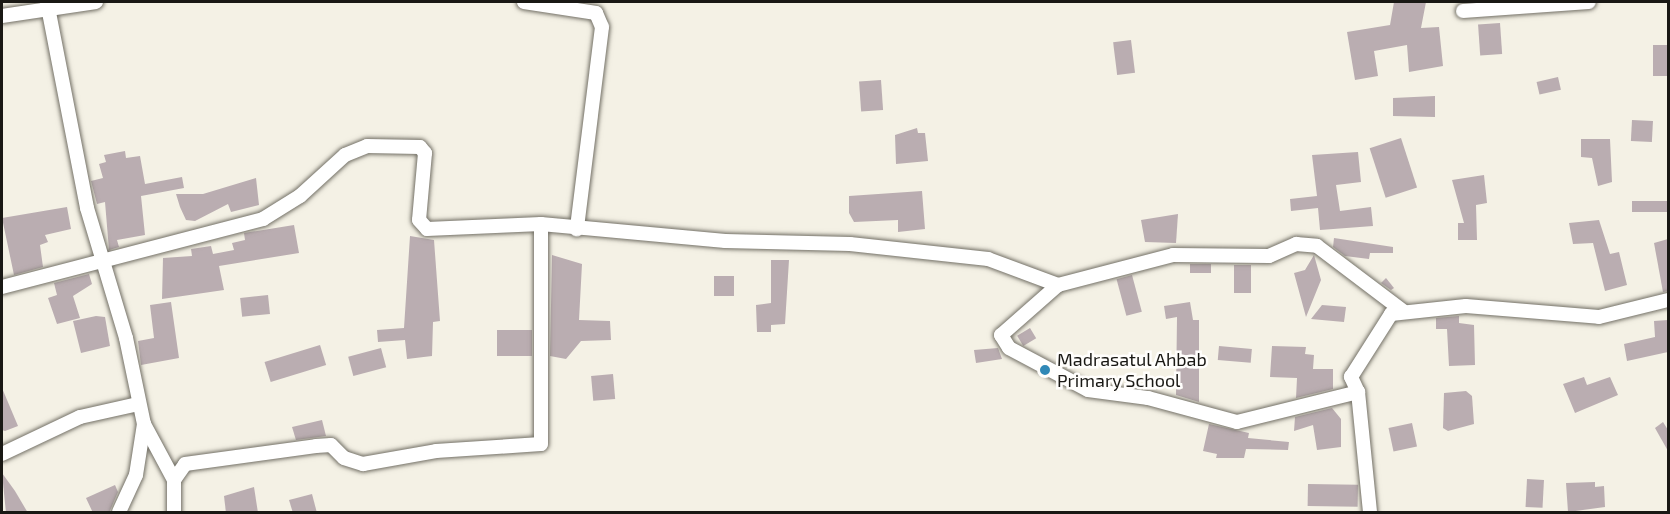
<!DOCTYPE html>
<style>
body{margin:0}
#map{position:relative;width:1670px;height:514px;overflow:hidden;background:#f4f1e5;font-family:"Exo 2",sans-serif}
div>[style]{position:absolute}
.building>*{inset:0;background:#baadb1;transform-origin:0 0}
.roads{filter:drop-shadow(0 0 2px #737066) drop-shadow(0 0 2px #737066)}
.street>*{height:14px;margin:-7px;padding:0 7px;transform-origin:7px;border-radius:7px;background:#fff}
.dots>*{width:16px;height:16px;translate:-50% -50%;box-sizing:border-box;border:3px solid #fffefc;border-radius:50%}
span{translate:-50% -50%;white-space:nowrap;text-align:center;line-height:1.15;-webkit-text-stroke:5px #fffefc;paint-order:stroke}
.poi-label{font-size:18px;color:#191814}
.left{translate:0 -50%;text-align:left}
.frame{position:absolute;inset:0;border:3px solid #191814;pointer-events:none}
</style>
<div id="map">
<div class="building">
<div style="clip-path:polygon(1394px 2px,1426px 2px,1421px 28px,1439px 27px,1443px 66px,1409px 72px,1407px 45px,1374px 51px,1378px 76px,1355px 80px,1347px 32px,1390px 25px)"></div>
<div style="left:1500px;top:23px;width:31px;height:22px;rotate:86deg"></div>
<div style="left:1131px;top:40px;width:33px;height:18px;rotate:83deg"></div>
<div style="left:1653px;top:45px;width:15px;height:31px"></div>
<div style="left:1558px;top:77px;width:13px;height:22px;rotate:77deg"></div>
<div style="left:881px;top:80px;width:30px;height:22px;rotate:86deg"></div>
<div style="clip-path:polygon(1435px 96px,1435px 117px,1393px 116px,1393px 98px)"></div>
<div style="left:1632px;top:120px;width:21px;height:21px;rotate:3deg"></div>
<div style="clip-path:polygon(917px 128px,918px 133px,925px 133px,928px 161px,896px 164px,895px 135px)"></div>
<div style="left:1401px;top:138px;width:52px;height:33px;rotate:72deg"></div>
<div style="clip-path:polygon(1581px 139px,1610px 139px,1612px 182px,1598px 186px,1592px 158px,1581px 157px)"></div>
<div style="clip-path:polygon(125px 151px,126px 158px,140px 156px,145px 184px,182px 177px,184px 188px,141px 196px,145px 235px,117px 240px,119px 247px,109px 250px,105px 202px,97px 204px,91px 181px,103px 178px,99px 164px,106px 162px,104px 155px)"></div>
<div style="clip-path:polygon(1358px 152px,1361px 182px,1336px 185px,1340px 211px,1371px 207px,1373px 226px,1320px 230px,1318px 208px,1291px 211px,1290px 199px,1317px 196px,1312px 155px)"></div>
<div style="clip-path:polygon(1484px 175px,1487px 203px,1476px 205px,1477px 240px,1458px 240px,1458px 223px,1464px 223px,1452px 180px)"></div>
<div style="clip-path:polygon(256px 178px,259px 205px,231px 212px,228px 204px,195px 221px,186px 220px,180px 207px,176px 194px,203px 194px)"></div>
<div style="clip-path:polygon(922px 191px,925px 229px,898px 232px,898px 220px,854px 222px,849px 213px,849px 196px)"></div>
<div style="left:1668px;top:201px;width:11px;height:36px;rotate:90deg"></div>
<div style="clip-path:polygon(67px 207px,71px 229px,45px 235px,48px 242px,40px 245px,43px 267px,14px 275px,2px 218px)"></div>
<div style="clip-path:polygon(1178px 214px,1176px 243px,1145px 242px,1141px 220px)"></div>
<div style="clip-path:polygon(1599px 220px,1610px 254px,1619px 252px,1627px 285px,1605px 291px,1593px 243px,1573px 244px,1569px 223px)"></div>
<div style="clip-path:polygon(294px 225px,299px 253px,219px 266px,224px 290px,162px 299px,163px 258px,192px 256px,191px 249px,211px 246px,213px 254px,234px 250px,232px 243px,245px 240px,244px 233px)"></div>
<div style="clip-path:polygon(410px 236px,434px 240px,440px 321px,433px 322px,432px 356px,407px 359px,405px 340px,378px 342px,377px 330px,404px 328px)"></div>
<div style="clip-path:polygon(1334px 238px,1393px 247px,1393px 253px,1370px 253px,1369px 259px,1345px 256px,1333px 247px)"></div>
<div style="clip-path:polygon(1668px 239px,1668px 291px,1663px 292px,1654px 243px)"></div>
<div style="clip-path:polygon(552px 255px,582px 264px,579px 320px,610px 321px,611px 340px,581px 341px,566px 359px,550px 356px)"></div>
<div style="clip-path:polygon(1314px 255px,1321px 280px,1306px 317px,1294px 273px,1305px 270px)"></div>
<div style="clip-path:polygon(771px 260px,789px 260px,785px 324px,771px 325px,771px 332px,757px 332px,756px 305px,771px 303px)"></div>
<div style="left:1190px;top:264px;width:21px;height:9px"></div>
<div style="left:1234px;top:265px;width:17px;height:28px"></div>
<div style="clip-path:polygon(89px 274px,92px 284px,73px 296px,80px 318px,57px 324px,48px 298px,57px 295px,54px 283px)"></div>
<div style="left:1132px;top:275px;width:38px;height:16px;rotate:75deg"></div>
<div style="left:714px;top:276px;width:20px;height:20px"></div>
<div style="clip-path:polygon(1386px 278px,1394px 288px,1391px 290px,1381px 283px)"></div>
<div style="left:268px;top:295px;width:19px;height:28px;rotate:84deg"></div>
<div style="clip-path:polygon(171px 302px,179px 358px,141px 365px,138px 341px,154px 338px,150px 305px)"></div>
<div style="clip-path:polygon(1190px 302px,1193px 320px,1199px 320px,1199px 402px,1176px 395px,1177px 317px,1166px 319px,1164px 306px)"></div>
<div style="clip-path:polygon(1322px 305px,1346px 307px,1344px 322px,1311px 319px)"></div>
<div style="clip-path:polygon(96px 316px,105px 317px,110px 346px,81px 353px,73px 321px)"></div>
<div style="clip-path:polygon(1459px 316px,1459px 323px,1474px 325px,1475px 365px,1449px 366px,1447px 329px,1436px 329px,1436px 318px)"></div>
<div style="clip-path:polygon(1668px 320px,1668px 352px,1627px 361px,1624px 344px,1655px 337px,1654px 321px)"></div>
<div style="left:1030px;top:328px;width:12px;height:15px;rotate:59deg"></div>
<div style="left:532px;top:330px;width:26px;height:35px;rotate:90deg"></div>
<div style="left:320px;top:345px;width:21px;height:58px;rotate:73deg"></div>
<div style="left:1219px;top:346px;width:33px;height:14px;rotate:5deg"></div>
<div style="clip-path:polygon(1272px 346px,1306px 347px,1305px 354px,1314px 355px,1313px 369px,1333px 369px,1333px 389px,1296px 398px,1297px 378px,1270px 377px)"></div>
<div style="left:381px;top:348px;width:20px;height:34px;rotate:75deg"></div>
<div style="clip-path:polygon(998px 348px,1002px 359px,976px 363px,974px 350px)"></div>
<div style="left:613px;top:374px;width:25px;height:22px;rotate:85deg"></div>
<div style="clip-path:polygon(1584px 377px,1587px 385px,1610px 377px,1618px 395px,1575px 413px,1563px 384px)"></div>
<div style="clip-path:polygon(2px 388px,18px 426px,5px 431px,2px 430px)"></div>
<div style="clip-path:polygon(1466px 391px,1472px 396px,1474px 424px,1448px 431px,1443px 428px,1444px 393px)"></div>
<div style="clip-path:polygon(1332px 408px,1341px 419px,1341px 447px,1317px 450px,1313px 425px,1294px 431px,1295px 417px)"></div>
<div style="clip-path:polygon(322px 420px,326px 436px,296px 440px,292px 427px)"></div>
<div style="clip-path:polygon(1663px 422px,1668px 430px,1668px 451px,1655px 428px)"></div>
<div style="left:1412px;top:423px;width:24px;height:24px;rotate:78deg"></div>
<div style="clip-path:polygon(1209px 424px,1249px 433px,1248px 438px,1289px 442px,1288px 450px,1246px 449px,1244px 458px,1216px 458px,1217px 454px,1203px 451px)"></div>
<div style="clip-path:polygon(2px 473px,15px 491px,28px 513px,6px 513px)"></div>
<div style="left:1527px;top:479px;width:17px;height:28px;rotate:3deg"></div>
<div style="clip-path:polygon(1595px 482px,1595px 487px,1604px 486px,1605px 507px,1568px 512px,1566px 483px)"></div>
<div style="left:1308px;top:484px;width:50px;height:22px;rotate:1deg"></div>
<div style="clip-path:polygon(115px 485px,118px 492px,109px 513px,93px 513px,86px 498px)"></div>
<div style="clip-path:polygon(254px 487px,258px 513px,226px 513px,224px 496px)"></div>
<div style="clip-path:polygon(312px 494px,317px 513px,293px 513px,289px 500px)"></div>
</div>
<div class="roads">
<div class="street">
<div style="left:47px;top:2px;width:210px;rotate:79deg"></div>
<div style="left:87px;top:208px;width:136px;rotate:73.3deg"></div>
<div style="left:126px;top:338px;width:88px;rotate:78.2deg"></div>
<div style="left:144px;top:424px;width:64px;rotate:61.8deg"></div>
<div style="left:174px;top:480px;width:32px;rotate:90deg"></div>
<div style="left:524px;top:2px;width:73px;rotate:8.7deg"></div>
<div style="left:596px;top:13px;width:15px;rotate:67deg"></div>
<div style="left:602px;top:27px;width:204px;rotate:97.1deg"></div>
<div style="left:1463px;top:11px;width:126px;rotate:-4.1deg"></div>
<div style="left:2px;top:16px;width:95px;rotate:-8.5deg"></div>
<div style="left:1058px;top:285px;width:76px;rotate:138.7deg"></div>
<div style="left:1001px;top:335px;width:15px;rotate:58deg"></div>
<div style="left:1009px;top:348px;width:89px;rotate:28deg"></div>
<div style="left:1088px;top:390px;width:61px;rotate:7.6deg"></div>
<div style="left:1148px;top:398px;width:92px;rotate:15.1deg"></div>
<div style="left:1237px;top:422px;width:125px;rotate:-13.9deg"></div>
<div style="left:2px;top:287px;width:270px;rotate:-14.6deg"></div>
<div style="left:263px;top:219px;width:44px;rotate:-31.9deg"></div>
<div style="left:300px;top:196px;width:61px;rotate:-42.3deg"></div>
<div style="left:345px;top:155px;width:24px;rotate:-22deg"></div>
<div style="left:367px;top:146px;width:53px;rotate:1.1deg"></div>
<div style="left:420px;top:147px;width:8px;rotate:50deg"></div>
<div style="left:425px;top:153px;width:67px;rotate:95.1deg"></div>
<div style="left:419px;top:220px;width:12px;rotate:48deg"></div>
<div style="left:427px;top:229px;width:114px;rotate:-2.5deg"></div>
<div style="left:541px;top:224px;width:185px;rotate:5.3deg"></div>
<div style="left:725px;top:241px;width:125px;rotate:1.4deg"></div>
<div style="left:850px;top:244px;width:139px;rotate:6.2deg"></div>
<div style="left:988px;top:259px;width:75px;rotate:20.4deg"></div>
<div style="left:1058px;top:285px;width:119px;rotate:-14.6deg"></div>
<div style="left:1173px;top:255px;width:96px;rotate:0.6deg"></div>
<div style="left:1269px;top:256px;width:30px;rotate:-24deg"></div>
<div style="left:1296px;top:244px;width:21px;rotate:5deg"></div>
<div style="left:1317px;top:246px;width:108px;rotate:37.1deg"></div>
<div style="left:2px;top:454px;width:86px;rotate:-25.4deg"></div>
<div style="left:80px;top:417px;width:59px;rotate:-12.6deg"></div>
<div style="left:174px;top:480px;width:19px;rotate:-55deg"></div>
<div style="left:185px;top:464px;width:132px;rotate:-7.8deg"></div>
<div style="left:316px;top:446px;width:15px;rotate:-4deg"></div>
<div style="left:331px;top:445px;width:18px;rotate:45deg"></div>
<div style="left:344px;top:458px;width:20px;rotate:18deg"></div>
<div style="left:363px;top:464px;width:74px;rotate:-10.1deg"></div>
<div style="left:436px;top:451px;width:105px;rotate:-3.8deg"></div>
<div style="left:541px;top:444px;width:220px;rotate:-90deg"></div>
<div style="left:119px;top:512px;width:41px;rotate:-65.3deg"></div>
<div style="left:136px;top:475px;width:52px;rotate:-81.1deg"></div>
<div style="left:1370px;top:512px;width:121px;rotate:-95.7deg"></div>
<div style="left:1358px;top:392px;width:17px;rotate:-115deg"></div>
<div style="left:1351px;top:377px;width:75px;rotate:-57.6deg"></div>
<div style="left:1391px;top:314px;width:75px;rotate:-6.1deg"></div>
<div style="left:1466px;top:306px;width:133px;rotate:4.7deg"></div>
<div style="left:1599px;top:317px;width:71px;rotate:-13.8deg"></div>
</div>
</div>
<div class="dots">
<div style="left:1045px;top:370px;background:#3088b6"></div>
</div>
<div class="poi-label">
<span class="left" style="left:1057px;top:370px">Madrasatul Ahbab<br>Primary School</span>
</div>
<div class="frame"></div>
</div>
